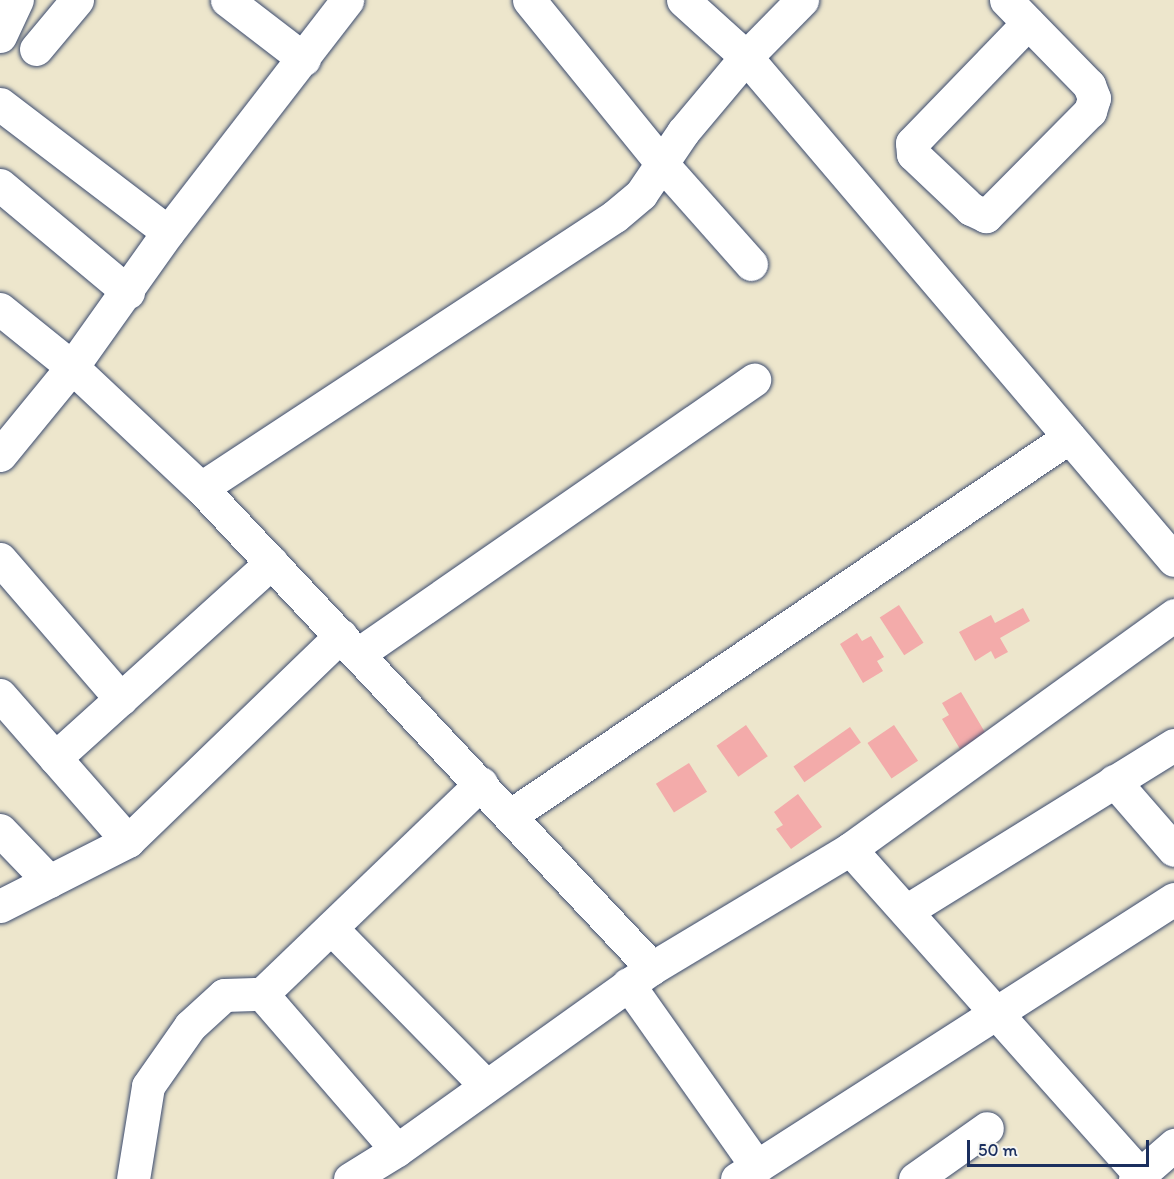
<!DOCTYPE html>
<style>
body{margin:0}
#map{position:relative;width:1174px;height:1179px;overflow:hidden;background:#ede6cc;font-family:Itim,sans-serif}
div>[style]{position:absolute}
.building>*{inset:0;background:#f3abaa;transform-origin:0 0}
.roads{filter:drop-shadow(0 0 2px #3a4a6e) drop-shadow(0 0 2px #3a4a6e)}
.minor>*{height:33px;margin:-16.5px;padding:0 16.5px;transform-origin:16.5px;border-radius:16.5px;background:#fff}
span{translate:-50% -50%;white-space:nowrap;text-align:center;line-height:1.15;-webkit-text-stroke:4.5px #f6f6f2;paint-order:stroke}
.scale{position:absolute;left:967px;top:1140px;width:182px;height:27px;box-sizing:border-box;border:3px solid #1b2f5e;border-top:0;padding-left:8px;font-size:18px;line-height:21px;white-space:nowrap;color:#1b2f5e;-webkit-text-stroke:4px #f6f6f2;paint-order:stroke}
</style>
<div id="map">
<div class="building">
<div style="left:899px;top:605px;width:45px;height:23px;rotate:57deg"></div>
<div style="clip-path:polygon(1023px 608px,1030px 621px,1000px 638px,1008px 652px,995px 659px,991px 651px,975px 661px,959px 632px,991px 615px,995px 623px)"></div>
<div style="clip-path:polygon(857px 633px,862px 641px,871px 636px,884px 657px,877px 661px,883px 671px,863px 683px,840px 644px)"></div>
<div style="clip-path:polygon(961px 692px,986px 734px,960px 749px,942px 719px,949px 715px,942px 703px)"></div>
<div style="left:746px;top:725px;width:38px;height:36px;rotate:55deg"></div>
<div style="left:894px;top:725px;width:43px;height:32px;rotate:56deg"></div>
<div style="left:850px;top:727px;width:19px;height:69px;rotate:55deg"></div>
<div style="left:689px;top:763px;width:34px;height:39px;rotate:58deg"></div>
<div style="clip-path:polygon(798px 794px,822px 827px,791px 849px,776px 829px,783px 825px,774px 812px)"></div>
</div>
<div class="roads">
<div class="minor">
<div style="left:227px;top:0;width:97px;rotate:37.5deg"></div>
<div style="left:529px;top:0;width:214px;rotate:50.9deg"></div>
<div style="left:664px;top:166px;width:131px;rotate:48.4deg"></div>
<div style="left:683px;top:0;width:85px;rotate:42.1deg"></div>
<div style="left:746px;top:57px;width:660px;rotate:49.61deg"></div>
<div style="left:1006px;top:0;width:119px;rotate:45.7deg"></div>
<div style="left:1089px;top:85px;width:14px;rotate:69deg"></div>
<div style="left:1094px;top:98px;width:14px;rotate:107deg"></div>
<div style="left:1090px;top:111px;width:148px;rotate:134.7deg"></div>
<div style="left:986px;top:216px;width:17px;rotate:-155deg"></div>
<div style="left:971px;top:209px;width:80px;rotate:-136.5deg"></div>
<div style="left:913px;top:154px;width:11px;rotate:-95deg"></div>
<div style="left:912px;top:143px;width:167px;rotate:-46deg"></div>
<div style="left:0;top:36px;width:40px;rotate:-65deg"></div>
<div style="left:36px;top:49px;width:64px;rotate:-50.1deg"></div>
<div style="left:0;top:104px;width:211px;rotate:37.3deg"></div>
<div style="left:0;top:185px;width:167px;rotate:39.9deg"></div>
<div style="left:0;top:309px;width:92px;rotate:38.9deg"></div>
<div style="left:72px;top:367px;width:177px;rotate:43.2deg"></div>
<div style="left:201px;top:488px;width:659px;rotate:46.78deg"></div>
<div style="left:0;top:455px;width:114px;rotate:-50.7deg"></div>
<div style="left:72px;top:367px;width:166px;rotate:-54.6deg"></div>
<div style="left:168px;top:232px;width:293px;rotate:-52.3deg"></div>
<div style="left:201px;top:488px;width:495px;rotate:-33.3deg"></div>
<div style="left:615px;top:216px;width:34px;rotate:-40deg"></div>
<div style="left:641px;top:194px;width:75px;rotate:-55.9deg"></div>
<div style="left:683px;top:132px;width:98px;rotate:-50deg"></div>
<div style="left:746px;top:57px;width:80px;rotate:-45.5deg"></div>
<div style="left:0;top:559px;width:185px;rotate:49.2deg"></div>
<div style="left:358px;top:654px;width:482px;rotate:-34.7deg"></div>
<div style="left:0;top:695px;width:194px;rotate:48.8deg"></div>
<div style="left:55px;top:758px;width:292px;rotate:-42.1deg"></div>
<div style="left:1114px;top:781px;width:91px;rotate:49deg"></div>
<div style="left:511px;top:815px;width:674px;rotate:-34.11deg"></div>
<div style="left:0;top:830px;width:71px;rotate:46.1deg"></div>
<div style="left:850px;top:849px;width:442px;rotate:48.3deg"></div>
<div style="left:0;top:906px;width:144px;rotate:-26.9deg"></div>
<div style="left:128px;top:841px;width:296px;rotate:-44deg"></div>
<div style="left:906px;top:911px;width:315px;rotate:-31.8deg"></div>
<div style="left:331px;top:928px;width:221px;rotate:45.5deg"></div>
<div style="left:628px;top:984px;width:224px;rotate:54.8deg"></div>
<div style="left:262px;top:994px;width:206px;rotate:49.1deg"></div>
<div style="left:133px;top:1179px;width:94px;rotate:-80.8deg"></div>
<div style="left:148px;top:1086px;width:73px;rotate:-55deg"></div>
<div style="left:190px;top:1026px;width:46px;rotate:-42.4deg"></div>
<div style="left:224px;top:995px;width:38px;rotate:-2deg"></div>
<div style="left:262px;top:994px;width:304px;rotate:-43.9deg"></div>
<div style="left:350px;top:1179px;width:55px;rotate:-31.7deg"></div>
<div style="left:397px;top:1150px;width:313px;rotate:-35.5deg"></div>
<div style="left:652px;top:968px;width:231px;rotate:-31deg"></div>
<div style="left:850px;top:849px;width:400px;rotate:-35.8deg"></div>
<div style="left:737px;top:1179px;width:519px;rotate:-32.65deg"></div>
<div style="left:915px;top:1179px;width:88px;rotate:-35.3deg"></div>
<div style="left:1135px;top:1179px;width:52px;rotate:-41.1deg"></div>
</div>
</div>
<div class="scale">50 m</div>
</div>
